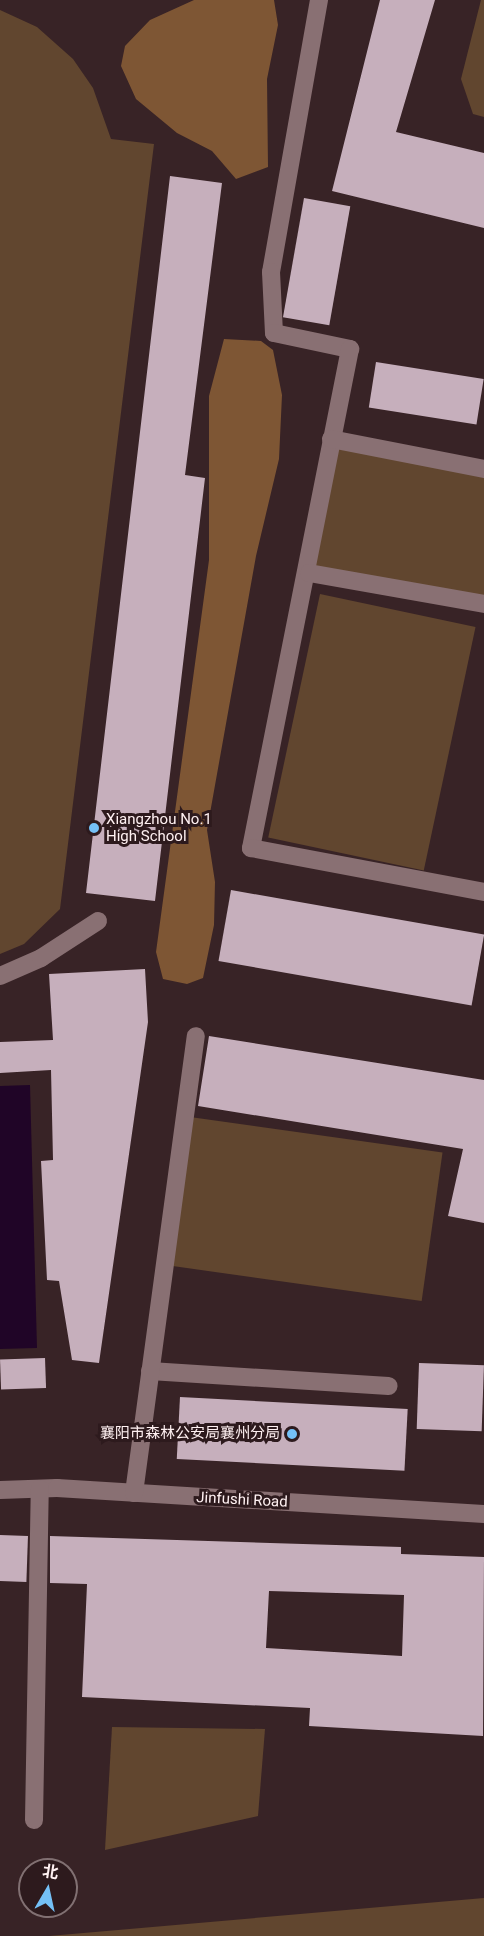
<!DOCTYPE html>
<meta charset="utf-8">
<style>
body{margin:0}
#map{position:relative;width:484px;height:1936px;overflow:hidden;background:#382326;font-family:Roboto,"Noto Sans SC",sans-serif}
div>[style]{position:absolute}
.green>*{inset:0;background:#61462f;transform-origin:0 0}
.forest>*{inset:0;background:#7e5634}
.water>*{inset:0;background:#200527}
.building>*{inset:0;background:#c6afbc;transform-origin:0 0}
.minor>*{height:18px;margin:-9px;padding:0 9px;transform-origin:9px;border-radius:9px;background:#897073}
.dots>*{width:16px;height:16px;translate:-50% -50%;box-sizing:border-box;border:3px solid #2d1a1d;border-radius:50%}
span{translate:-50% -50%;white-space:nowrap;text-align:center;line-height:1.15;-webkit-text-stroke:6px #2d1a1d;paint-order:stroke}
.poi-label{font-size:15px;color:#fff1f2}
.left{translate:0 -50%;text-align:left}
.right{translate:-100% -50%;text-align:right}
.street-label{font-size:15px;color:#fff1f2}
.north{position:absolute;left:18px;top:1858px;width:60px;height:60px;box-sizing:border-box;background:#2d1a1d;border:2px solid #817072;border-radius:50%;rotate:9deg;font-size:16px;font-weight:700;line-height:24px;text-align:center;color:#fff1f2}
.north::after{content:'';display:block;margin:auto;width:21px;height:27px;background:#74c0f6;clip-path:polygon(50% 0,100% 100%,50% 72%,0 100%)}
</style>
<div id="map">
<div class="green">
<div style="clip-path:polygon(481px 0,484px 0,484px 117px,473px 114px,461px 79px)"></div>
<div style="clip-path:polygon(0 10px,37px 27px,73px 59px,93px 88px,111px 139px,154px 144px,60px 909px,24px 944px,0 954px)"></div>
<div style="clip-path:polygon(331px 439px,484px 469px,484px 604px,309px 573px)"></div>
<div style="left:320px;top:594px;width:159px;height:249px;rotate:12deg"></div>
<div style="left:190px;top:1117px;width:255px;height:150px;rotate:8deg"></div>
<div style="clip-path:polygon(112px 1727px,265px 1729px,258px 1816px,105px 1850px)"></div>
<div style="clip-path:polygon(484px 1898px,484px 1936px,49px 1936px)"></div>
</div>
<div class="forest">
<div style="clip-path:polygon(194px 0,274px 0,278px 25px,267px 79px,268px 167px,236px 179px,212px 151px,177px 133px,136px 99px,121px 66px,125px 46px,150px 20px)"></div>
<div style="clip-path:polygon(224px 339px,261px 341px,273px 350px,282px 395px,279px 459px,256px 556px,207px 830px,215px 882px,214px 925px,203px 978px,187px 984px,163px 979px,156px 952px,209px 560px,209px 396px)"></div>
</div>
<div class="water">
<div style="clip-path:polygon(30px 1085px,37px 1348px,0 1349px,0 1086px)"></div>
</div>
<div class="building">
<div style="clip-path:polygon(380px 0,435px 0,396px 132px,484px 153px,484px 228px,332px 191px)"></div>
<div style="clip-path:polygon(170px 176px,222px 183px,185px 475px,205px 478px,155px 901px,86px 893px)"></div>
<div style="left:304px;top:198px;width:47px;height:121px;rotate:10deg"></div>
<div style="left:376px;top:362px;width:109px;height:46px;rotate:9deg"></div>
<div style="left:231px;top:890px;width:257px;height:72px;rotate:10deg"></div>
<div style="clip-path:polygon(145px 969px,148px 1022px,99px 1363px,72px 1360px,59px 1281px,47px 1280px,41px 1161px,53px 1160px,51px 1070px,0 1073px,0 1042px,53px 1040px,49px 974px)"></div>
<div style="clip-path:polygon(209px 1036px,484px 1080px,484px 1223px,448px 1216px,463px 1149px,198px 1106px)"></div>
<div style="left:45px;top:1358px;width:30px;height:45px;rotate:88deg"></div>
<div style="left:419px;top:1363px;width:65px;height:66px;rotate:2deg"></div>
<div style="left:180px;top:1397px;width:228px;height:62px;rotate:3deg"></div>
<div style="left:0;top:1535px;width:28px;height:46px;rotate:2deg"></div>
<div style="clip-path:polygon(evenodd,50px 1536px,401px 1547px,401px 1554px,484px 1557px,483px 1736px,309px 1726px,310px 1708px,82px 1697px,87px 1584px,50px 1583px,50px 1536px,269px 1591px,404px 1595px,402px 1656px,266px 1648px,269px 1591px)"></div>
</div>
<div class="minor">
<div style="left:319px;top:0;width:276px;rotate:100deg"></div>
<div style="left:271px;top:272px;width:61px;rotate:87.2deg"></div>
<div style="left:274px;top:333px;width:78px;rotate:11.9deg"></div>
<div style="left:350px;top:349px;width:509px;rotate:101.22deg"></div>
<div style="left:251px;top:848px;width:237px;rotate:10.7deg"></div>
<div style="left:331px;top:439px;width:156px;rotate:11.1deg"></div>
<div style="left:309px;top:573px;width:178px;rotate:10deg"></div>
<div style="left:0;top:976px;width:45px;rotate:-23.7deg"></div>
<div style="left:41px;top:958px;width:68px;rotate:-33deg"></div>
<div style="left:150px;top:1371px;width:239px;rotate:3.6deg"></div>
<div style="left:0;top:1490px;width:57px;rotate:-2deg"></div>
<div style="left:57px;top:1488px;width:428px;rotate:3.5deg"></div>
<div style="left:134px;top:1493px;width:461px;rotate:-82.3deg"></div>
<div style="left:34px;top:1820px;width:331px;rotate:-89deg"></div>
</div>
<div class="dots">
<div style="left:94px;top:828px;background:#74c0f6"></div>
<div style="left:292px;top:1434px;background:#74c0f6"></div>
</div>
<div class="poi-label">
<span class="left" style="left:106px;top:828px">Xiangzhou No.1<br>High School</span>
<span class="right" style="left:280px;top:1434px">襄阳市森林公安局襄州分局</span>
</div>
<div class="street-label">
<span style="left:242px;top:1500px;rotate:3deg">Jinfushi Road</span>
</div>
<div class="north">北</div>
</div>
